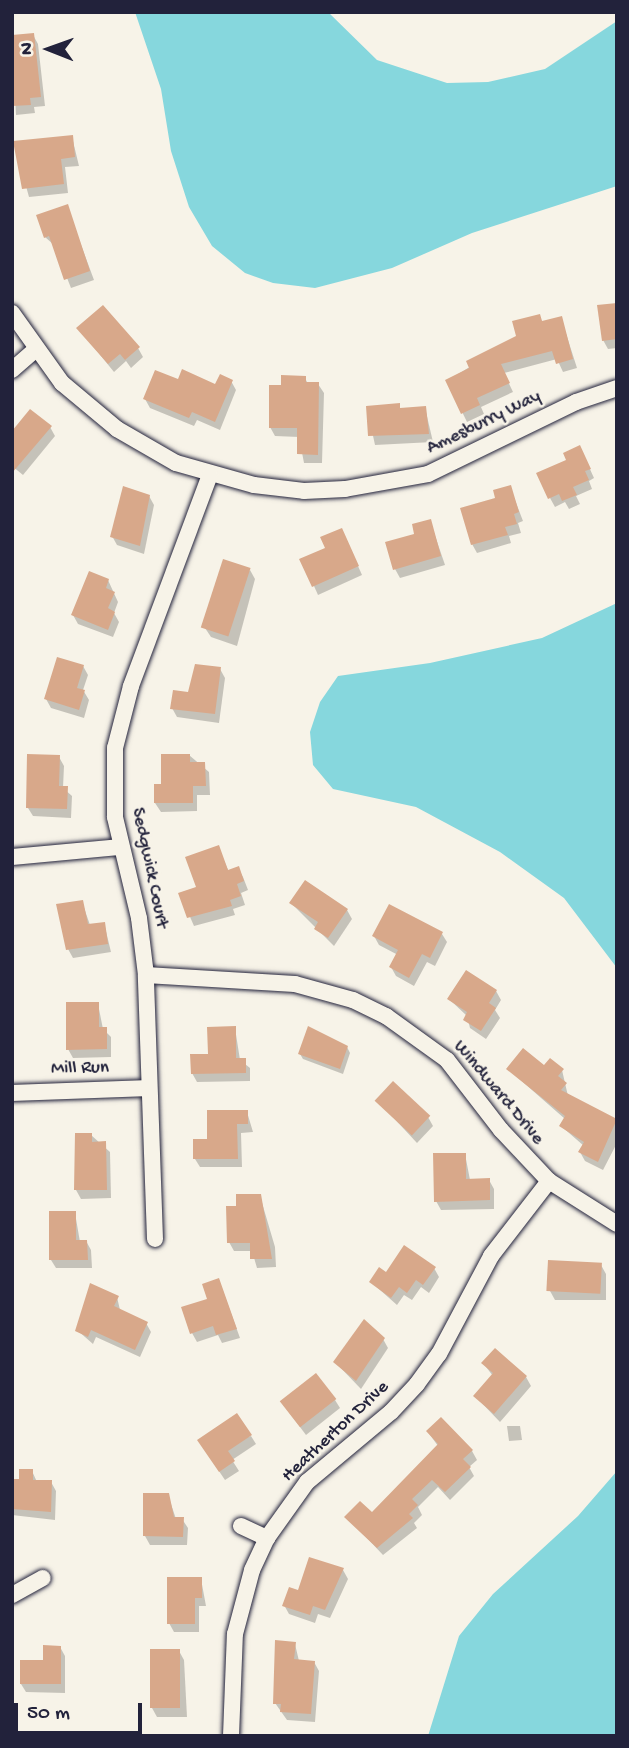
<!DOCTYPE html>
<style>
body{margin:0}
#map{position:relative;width:629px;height:1748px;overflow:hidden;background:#f7f3e8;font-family:"Gochi Hand",sans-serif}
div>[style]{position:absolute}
.water>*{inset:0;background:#86d7dd}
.shadow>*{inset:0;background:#0003}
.building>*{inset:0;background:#d8a88a;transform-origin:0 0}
.roads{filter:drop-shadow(0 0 2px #22223b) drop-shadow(0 0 2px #22223b)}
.minor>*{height:16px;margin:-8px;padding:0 8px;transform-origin:8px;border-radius:8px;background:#f7f3e8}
span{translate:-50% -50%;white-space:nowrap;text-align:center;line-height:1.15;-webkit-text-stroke:5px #f7f3e8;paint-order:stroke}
.street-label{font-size:19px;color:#22223b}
.frame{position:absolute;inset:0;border:14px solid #22223b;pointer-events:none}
.north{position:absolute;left:14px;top:14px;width:70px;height:70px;-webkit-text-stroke:5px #f7f3e8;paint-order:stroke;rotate:271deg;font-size:19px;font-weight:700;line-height:28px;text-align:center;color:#22223b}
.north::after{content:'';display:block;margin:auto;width:24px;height:32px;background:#22223b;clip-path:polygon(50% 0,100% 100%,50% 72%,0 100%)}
.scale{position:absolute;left:14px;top:1703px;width:128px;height:32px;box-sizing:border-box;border:4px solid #22223b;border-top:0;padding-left:9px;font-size:21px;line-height:24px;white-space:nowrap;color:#22223b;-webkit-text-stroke:5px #f7f3e8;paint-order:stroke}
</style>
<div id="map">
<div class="water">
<div style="clip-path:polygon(135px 12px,328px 12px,377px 60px,447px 83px,488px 82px,545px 69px,617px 21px,617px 186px,472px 233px,392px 268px,315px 288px,273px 283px,245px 273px,212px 246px,189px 207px,171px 151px,161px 89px)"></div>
<div style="clip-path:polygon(617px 603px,617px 968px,564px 898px,500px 852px,416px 807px,333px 789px,313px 765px,310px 732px,320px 702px,338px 676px,430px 663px,542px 638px)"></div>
<div style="clip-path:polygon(617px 1471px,617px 1736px,428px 1736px,459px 1636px,493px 1594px,578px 1516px)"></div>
</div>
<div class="shadow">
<div style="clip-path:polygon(33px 35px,38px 44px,45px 106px,34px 107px,35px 113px,16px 115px,12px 37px)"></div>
<div style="clip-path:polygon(72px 137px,79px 166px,65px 167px,68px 193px,29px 197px,14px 143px)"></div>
<div style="clip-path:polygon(67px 207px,94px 280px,71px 288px,54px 245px,45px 237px)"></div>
<div style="clip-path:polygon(617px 305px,617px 348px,608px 349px,603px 340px)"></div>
<div style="clip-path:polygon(539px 316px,543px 323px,561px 318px,577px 368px,563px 372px,557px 359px,504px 373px,513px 392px,481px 407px,484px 414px,467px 422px,447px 381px,518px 337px)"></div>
<div style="clip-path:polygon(79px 329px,138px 348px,143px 357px,131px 368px,126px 361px,114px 372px)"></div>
<div style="clip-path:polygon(305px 378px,308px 384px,318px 384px,324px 393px,322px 463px,304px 463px,299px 437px,275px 436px,270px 427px,283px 387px)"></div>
<div style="clip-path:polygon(179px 381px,216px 386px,231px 381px,236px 390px,220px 430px,197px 420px,194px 426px,150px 408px,145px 399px)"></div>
<div style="clip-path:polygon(367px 408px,425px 408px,433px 442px,375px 445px)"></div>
<div style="clip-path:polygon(50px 427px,55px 436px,23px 475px,12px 466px)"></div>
<div style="clip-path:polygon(584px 456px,594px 478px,589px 481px,592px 489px,576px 496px,580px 504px,569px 509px,565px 502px,555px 507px,550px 498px)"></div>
<div style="clip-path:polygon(510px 487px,523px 521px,518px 523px,521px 533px,509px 536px,511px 543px,477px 553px,472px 544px,498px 500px)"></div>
<div style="clip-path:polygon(124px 488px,149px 496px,154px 505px,144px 554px,117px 545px,112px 536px)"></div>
<div style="clip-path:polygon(430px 521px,445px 565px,400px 578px,395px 569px)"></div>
<div style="clip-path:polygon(346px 539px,362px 575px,318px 595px,314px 586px,327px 549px)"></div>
<div style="clip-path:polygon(250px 570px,255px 579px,237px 646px,211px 637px,205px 628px)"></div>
<div style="clip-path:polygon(108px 580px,118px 602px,114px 613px,119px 622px,113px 637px,78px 624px,73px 615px)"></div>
<div style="clip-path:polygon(83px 666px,88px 675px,83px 690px,89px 700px,84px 718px,51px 708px,46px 699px)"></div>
<div style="clip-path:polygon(220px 669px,225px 678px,219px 723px,177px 717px,172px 708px)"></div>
<div style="clip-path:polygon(189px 755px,209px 772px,210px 795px,197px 795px,197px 811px,161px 812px,155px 803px,163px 786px)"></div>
<div style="clip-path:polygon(59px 757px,64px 766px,63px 788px,72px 796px,71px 818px,33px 816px,28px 808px)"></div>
<div style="clip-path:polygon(218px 847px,229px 872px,238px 868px,243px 877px,248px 890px,241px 893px,245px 905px,233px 909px,235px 915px,194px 926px,180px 894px,198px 888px)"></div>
<div style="clip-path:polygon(82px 902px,90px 925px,104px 923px,111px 952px,73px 958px,68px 949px)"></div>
<div style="clip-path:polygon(291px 903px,347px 910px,352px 919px,334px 946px)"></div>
<div style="clip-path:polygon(442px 934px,447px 942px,435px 966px,427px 962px,414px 986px,396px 976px,391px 967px,398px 955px,379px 945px,374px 936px)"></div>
<div style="clip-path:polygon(496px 991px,501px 1000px,495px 1010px,500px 1018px,486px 1039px,470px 1028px,467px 1016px,449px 999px)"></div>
<div style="clip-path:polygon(98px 1004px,103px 1029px,111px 1037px,111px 1057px,73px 1058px,68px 1049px)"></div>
<div style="clip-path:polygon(235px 1028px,240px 1060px,250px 1068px,250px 1081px,197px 1082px,192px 1073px)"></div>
<div style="clip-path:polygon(347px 1047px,350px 1053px,343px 1074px,303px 1059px,300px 1054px)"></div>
<div style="clip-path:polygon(545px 1067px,562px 1070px,568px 1096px,617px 1121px,617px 1143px,603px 1170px,585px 1161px,580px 1152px,584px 1146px,561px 1126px,565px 1119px,508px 1069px)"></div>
<div style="clip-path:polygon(377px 1100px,428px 1117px,433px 1126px,417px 1143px)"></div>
<div style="clip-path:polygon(247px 1112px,253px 1132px,241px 1133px,242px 1167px,200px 1167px,195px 1159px,209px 1140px)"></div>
<div style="clip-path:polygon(91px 1135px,110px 1152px,111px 1198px,81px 1199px,76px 1190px)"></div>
<div style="clip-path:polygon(465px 1154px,470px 1180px,489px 1180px,494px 1189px,494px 1209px,441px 1210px,436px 1201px)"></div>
<div style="clip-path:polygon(260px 1196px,275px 1247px,276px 1267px,257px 1268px,252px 1251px,234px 1251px,229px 1242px,237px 1208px)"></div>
<div style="clip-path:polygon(75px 1213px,80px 1242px,86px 1241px,91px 1250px,92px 1268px,56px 1268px,51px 1260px)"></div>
<div style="clip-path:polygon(601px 1265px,606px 1274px,606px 1300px,555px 1300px,550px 1291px)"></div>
<div style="clip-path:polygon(434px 1268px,439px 1277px,429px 1293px,421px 1287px,412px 1300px,404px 1295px,397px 1305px,371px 1282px)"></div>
<div style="clip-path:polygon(219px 1280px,240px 1338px,222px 1343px,218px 1335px,197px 1342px,192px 1333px)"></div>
<div style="clip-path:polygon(117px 1297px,120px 1310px,146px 1323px,151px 1332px,140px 1357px,96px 1337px,93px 1344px,77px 1330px)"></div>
<div style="clip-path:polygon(383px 1339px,388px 1348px,361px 1389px,335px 1362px)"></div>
<div style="clip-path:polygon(483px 1363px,526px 1377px,531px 1386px,500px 1422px,475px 1396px,493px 1376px)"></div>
<div style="clip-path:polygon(335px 1400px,340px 1408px,306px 1435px,282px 1403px)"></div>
<div style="clip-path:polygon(441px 1420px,472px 1451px,477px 1460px,469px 1467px,474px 1476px,450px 1500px,438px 1487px,418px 1507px,422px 1515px,414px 1523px,417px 1528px,383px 1555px,347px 1517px,372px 1515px,438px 1446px,428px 1432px)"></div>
<div style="clip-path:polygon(507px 1426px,520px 1426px,522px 1440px,509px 1441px)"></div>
<div style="clip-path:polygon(251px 1436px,256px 1444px,232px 1460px,239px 1471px,225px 1480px,204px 1449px)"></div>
<div style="clip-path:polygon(32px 1471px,37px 1482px,51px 1482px,56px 1491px,55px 1520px,12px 1515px,12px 1481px,21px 1481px)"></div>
<div style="clip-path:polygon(168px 1495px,176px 1519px,182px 1519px,188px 1528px,187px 1545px,150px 1545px,145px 1536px)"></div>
<div style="clip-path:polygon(311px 1559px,343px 1570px,348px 1579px,330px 1618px,318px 1614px,315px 1623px,289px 1614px,284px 1605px,300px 1592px)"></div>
<div style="clip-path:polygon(201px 1579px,206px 1606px,199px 1606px,199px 1632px,174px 1632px,169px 1623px)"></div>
<div style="clip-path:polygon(295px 1644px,299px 1661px,314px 1662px,319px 1671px,315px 1722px,287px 1720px,275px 1703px)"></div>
<div style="clip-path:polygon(60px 1647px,65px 1656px,65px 1693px,26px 1692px,21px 1684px)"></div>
<div style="clip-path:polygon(179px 1651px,184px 1660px,187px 1717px,157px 1717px,152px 1708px)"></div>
</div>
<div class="building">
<div style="clip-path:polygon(34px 33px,41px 97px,30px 98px,31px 105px,12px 106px,12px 35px)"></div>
<div style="clip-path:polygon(73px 135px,75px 157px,61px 159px,64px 184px,22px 189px,13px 141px)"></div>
<div style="clip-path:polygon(68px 204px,90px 271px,64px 280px,49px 236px,44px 238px,36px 215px)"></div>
<div style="clip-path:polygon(617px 303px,617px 339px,602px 341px,597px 305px)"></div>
<div style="clip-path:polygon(103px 305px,140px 347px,125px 360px,120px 354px,108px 364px,76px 328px)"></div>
<div style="clip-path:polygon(540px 314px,542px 321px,562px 316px,573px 359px,556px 364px,552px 351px,501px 364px,510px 383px,477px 398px,480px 405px,461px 414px,445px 380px,469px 368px,466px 361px,516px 336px,512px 321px)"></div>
<div style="clip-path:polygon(182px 369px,215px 384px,220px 374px,233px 380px,215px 422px,192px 412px,189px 418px,143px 399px,155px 370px,178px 379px)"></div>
<div style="clip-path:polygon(281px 375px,306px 376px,306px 382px,319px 382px,318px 455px,297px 454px,297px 428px,269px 428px,269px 385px,281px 385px)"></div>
<div style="clip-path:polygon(400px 403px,400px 408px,426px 406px,429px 434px,368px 436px,366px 406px)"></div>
<div style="clip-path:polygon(30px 409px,52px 426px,12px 473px,12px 431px)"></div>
<div style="clip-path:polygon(580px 445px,591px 469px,585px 471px,589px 480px,573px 487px,577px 495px,562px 501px,559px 494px,548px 499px,536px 473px,566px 460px,563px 453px)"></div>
<div style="clip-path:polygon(511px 485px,519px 512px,514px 514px,517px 524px,505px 527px,508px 535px,471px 545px,460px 508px,495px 498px,493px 490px)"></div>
<div style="clip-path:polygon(123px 486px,150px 495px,140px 546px,110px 537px)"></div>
<div style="clip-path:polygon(431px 519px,441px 556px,393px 570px,385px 542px,414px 534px,412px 524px)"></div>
<div style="clip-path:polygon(342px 528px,359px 566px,312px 587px,299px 559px,325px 548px,320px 537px)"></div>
<div style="left:223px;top:559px;width:29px;height:72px;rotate:18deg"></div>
<div style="clip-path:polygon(89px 571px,109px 579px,106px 588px,115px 592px,108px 608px,115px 612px,108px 630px,71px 615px)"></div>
<div style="clip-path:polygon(57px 657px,84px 665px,77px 688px,85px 690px,79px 710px,44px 699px)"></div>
<div style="clip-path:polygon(195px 664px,221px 667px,215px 714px,170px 709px,173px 690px,188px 692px)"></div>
<div style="clip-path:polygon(27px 754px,60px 755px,59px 786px,68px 786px,67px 809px,26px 808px)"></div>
<div style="clip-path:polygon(161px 754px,190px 754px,190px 762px,205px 762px,206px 786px,193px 786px,193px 803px,154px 803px,154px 784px,161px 784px)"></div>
<div style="clip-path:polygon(219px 845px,228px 870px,239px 866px,244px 881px,237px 884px,241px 896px,230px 900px,232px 906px,187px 918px,178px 893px,196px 887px,185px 857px)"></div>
<div style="clip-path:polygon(305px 880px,348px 909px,328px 938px,314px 929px,318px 922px,289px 903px)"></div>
<div style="clip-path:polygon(83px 900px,88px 924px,105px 922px,108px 944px,66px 950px,56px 904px)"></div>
<div style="clip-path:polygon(389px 904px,443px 932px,430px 958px,422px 954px,409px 978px,389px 967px,398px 950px,372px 936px)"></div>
<div style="clip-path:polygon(466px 970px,497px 990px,489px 1003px,496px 1008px,481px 1031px,463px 1020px,467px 1012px,447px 999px)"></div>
<div style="clip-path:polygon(66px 1002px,99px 1002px,99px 1027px,107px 1027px,107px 1049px,66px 1050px)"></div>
<div style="clip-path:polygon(236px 1026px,236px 1058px,246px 1058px,246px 1073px,191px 1074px,190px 1054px,208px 1054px,207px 1027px)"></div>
<div style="clip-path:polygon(308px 1026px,348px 1046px,340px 1069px,298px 1054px)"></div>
<div style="clip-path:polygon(523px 1048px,544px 1065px,550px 1058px,564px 1069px,558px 1076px,567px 1083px,561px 1090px,617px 1119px,598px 1162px,578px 1152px,584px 1142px,559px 1126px,565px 1116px,506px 1069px)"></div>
<div style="left:393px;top:1081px;width:51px;height:27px;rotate:43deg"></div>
<div style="clip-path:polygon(207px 1110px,248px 1110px,248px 1124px,237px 1124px,238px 1159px,193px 1159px,193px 1139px,207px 1139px)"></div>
<div style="clip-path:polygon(75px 1133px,92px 1133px,92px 1142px,106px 1141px,107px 1190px,74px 1190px)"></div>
<div style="clip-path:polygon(433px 1153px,466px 1153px,466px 1179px,490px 1178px,490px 1200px,434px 1202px)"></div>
<div style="clip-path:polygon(236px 1194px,261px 1194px,272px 1259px,250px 1259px,250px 1243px,227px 1243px,226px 1206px,236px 1206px)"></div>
<div style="clip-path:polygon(49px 1211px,76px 1211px,76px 1240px,87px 1240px,88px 1260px,49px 1260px)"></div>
<div style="clip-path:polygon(404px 1245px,436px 1267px,423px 1285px,416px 1280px,407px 1293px,399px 1287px,391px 1298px,369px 1282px,379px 1267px,386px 1272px)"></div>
<div style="left:548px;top:1260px;width:54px;height:31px;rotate:3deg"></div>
<div style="clip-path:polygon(219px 1278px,237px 1329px,216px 1335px,213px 1326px,190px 1334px,181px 1307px,207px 1299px,202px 1284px)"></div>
<div style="clip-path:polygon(90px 1283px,119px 1296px,114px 1306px,148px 1322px,135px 1350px,91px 1330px,88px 1337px,75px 1331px)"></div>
<div style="clip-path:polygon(364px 1319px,385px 1338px,356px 1381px,333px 1362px)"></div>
<div style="clip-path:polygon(495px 1348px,527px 1376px,494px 1414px,473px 1396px,493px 1373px,481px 1363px)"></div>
<div style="left:316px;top:1373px;width:33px;height:46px;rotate:52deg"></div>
<div style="clip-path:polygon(237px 1413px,252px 1435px,228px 1451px,235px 1461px,219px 1472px,197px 1440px)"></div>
<div style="clip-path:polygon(441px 1417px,473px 1450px,463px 1459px,471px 1467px,445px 1492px,432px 1480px,412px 1499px,418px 1505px,409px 1514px,413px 1518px,377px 1548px,344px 1517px,360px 1501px,372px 1512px,438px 1444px,426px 1431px)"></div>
<div style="clip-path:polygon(19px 1469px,33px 1469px,33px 1480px,52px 1480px,51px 1512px,12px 1509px,12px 1479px,19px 1479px)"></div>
<div style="clip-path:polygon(143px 1493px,169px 1493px,174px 1517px,184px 1517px,183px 1537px,143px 1536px)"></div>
<div style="clip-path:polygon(309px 1557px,344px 1568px,325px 1610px,313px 1606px,310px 1615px,282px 1606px,289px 1587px,298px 1590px)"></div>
<div style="clip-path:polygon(167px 1577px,202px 1577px,202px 1598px,195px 1598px,195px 1624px,167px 1624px)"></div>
<div style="clip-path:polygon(275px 1640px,296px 1642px,294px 1659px,315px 1661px,311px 1714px,280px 1712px,281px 1704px,273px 1704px)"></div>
<div style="clip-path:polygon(43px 1645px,61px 1646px,61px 1684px,20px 1684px,20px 1660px,43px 1660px)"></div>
<div style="left:150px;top:1649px;width:30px;height:59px"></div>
</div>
<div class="roads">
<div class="minor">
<div style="left:12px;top:313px;width:86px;rotate:54.5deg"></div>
<div style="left:62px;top:383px;width:72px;rotate:39.9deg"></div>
<div style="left:117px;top:429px;width:68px;rotate:30deg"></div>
<div style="left:176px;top:463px;width:81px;rotate:15.8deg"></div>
<div style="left:254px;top:485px;width:50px;rotate:6.8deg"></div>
<div style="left:304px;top:491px;width:41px;rotate:-2.8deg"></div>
<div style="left:345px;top:489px;width:84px;rotate:-10.2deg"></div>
<div style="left:428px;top:474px;width:165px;rotate:-25.9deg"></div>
<div style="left:576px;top:402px;width:43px;rotate:-18.9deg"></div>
<div style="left:12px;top:370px;width:30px;rotate:-41deg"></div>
<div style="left:12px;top:857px;width:107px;rotate:-5.3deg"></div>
<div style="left:146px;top:975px;width:149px;rotate:3.5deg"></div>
<div style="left:295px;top:984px;width:60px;rotate:15.4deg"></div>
<div style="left:353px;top:1000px;width:37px;rotate:26deg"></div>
<div style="left:386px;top:1016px;width:75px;rotate:35.8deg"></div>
<div style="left:447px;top:1060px;width:88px;rotate:52.4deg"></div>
<div style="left:501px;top:1130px;width:70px;rotate:46.7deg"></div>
<div style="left:549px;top:1181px;width:80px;rotate:32.3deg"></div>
<div style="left:12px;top:1093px;width:137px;rotate:-2.1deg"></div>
<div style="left:155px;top:1239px;width:264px;rotate:-92deg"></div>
<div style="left:146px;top:975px;width:57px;rotate:-97deg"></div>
<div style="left:139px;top:918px;width:104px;rotate:-103.4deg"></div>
<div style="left:115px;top:817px;width:69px;rotate:-90deg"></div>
<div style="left:115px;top:748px;width:64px;rotate:-75.5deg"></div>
<div style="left:131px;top:686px;width:225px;rotate:-69.5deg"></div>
<div style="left:241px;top:1526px;width:29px;rotate:25deg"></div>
<div style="left:12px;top:1595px;width:35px;rotate:-29deg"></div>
<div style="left:231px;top:1736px;width:102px;rotate:-87.8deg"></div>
<div style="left:235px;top:1634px;width:66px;rotate:-75.1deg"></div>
<div style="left:252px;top:1570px;width:35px;rotate:-65deg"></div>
<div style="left:267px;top:1538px;width:69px;rotate:-54.5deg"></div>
<div style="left:307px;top:1482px;width:109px;rotate:-39.8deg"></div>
<div style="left:391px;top:1412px;width:38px;rotate:-47deg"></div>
<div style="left:417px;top:1384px;width:37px;rotate:-54deg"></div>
<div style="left:439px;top:1354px;width:111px;rotate:-62deg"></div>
<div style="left:491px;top:1256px;width:95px;rotate:-52.3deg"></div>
</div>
</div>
<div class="street-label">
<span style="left:484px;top:423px;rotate:-26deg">Amesburry Way</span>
<span style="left:149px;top:868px;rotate:78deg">Sedgwick Court</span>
<span style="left:80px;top:1069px;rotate:-1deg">Mill Run</span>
<span style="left:498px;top:1093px;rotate:50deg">Windward Drive</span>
<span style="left:336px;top:1432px;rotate:-43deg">Heatherton Drive</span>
</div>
<div class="frame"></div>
<div class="north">N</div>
<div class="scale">50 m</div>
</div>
